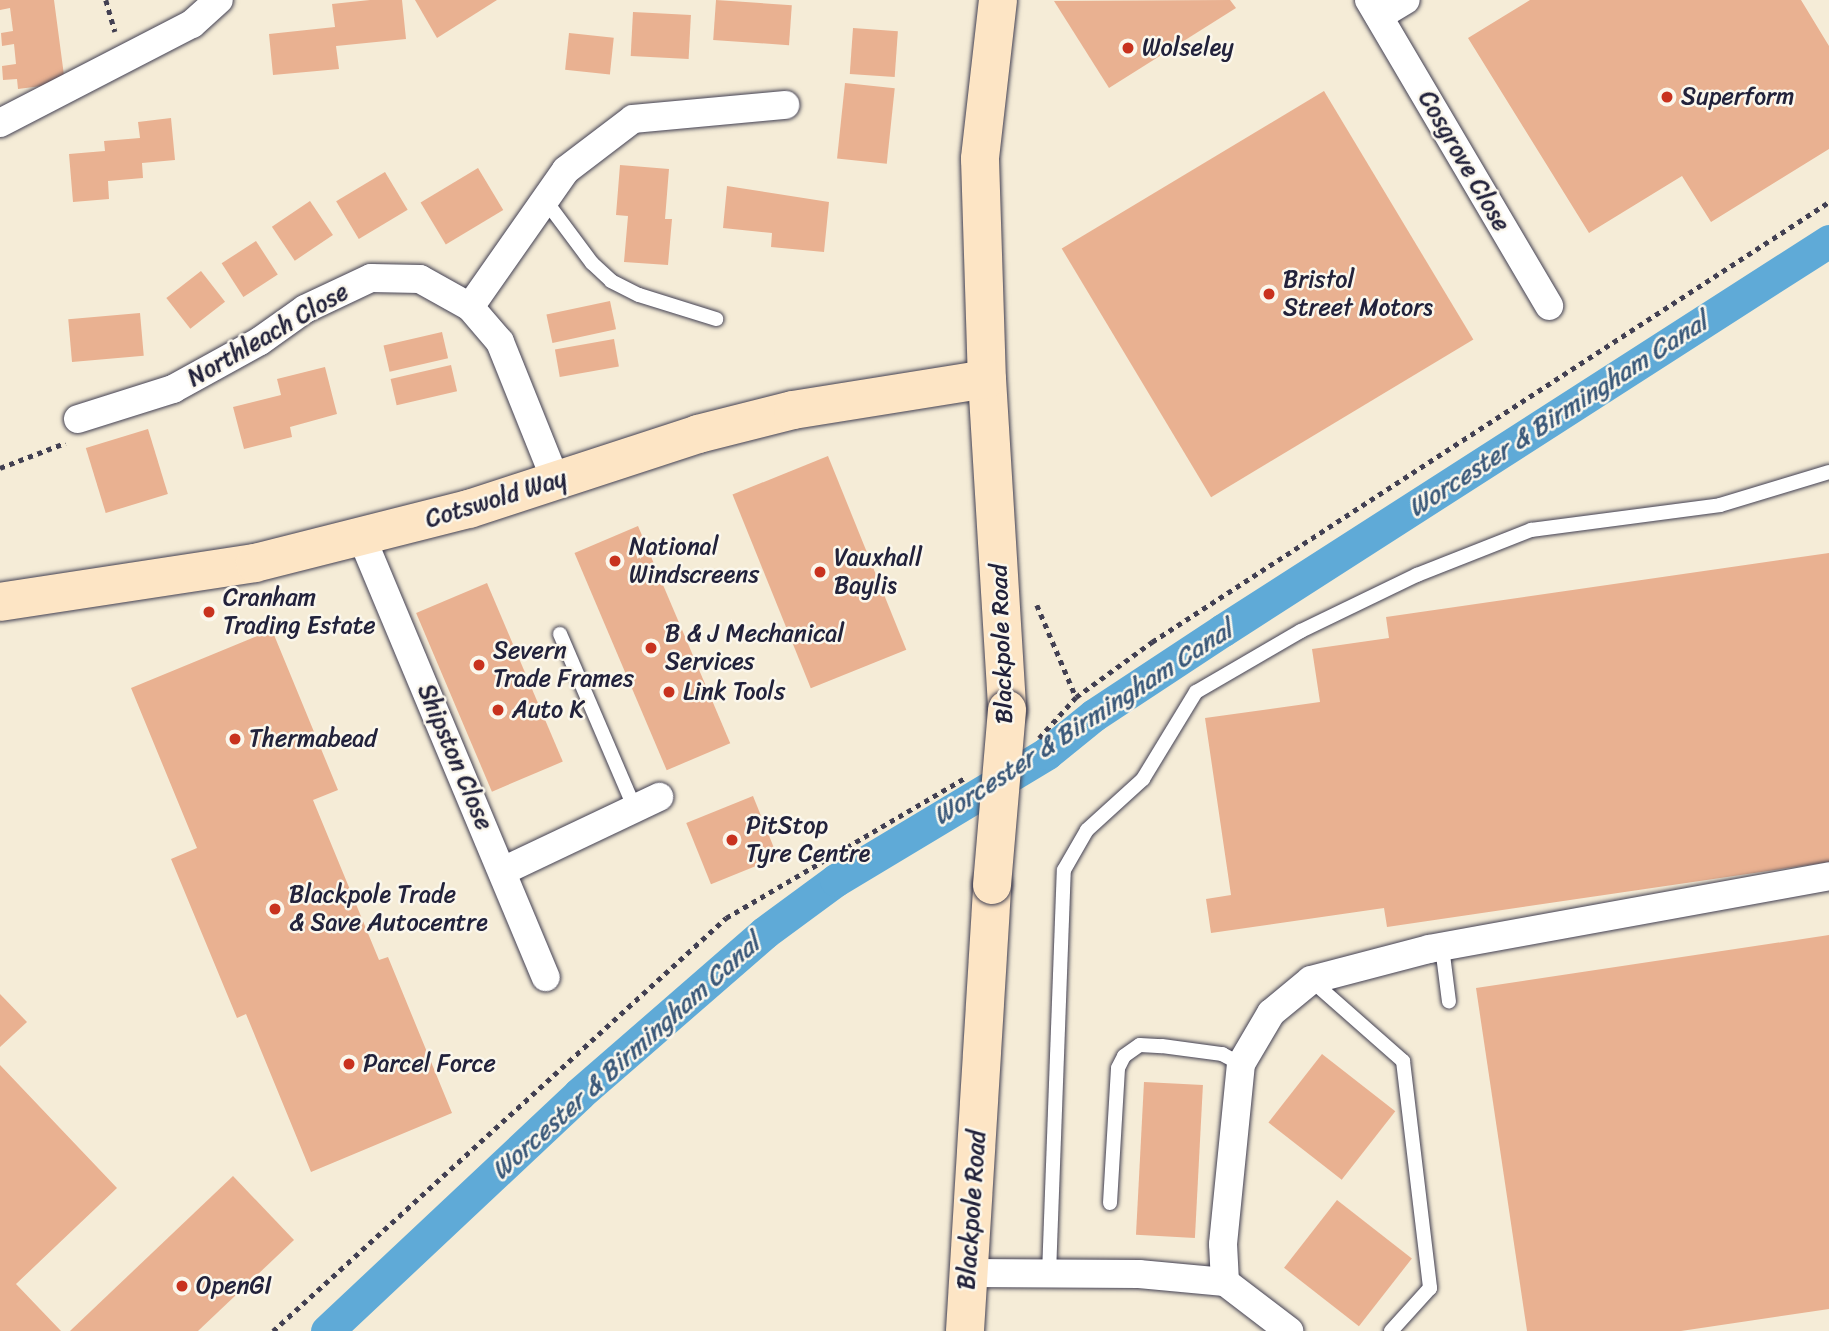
<!DOCTYPE html>
<style>
body{margin:0}
#map{position:relative;width:1829px;height:1331px;overflow:hidden;background:#f5ecd7;font-family:Sriracha,sans-serif}
div>[style]{position:absolute}
.canal>*{height:33px;margin:-16.5px;padding:0 16.5px;transform-origin:16.5px;border-radius:16.5px;background:#5faad7}
.building>*{inset:0;background:#e9b191;transform-origin:0 0}
.path>*{height:4.5px;margin-top:-2.25px;transform-origin:0;background:repeating-linear-gradient(90deg,#424052 0 5px,transparent 0 10px)}
.roads{filter:drop-shadow(0 0 2px #424052) drop-shadow(0 0 2px #424052)}
.lane>*{height:14px;margin:-7px;padding:0 7px;transform-origin:7px;border-radius:7px;background:#fff}
.street>*{height:28px;margin:-14px;padding:0 14px;transform-origin:14px;border-radius:14px;background:#fff}
.secondary>*{height:38px;margin:-19px;padding:0 19px;transform-origin:19px;border-radius:19px;background:#fde5c5}
.bridges{filter:drop-shadow(0 0 2px #424052) drop-shadow(0 0 2px #424052)}
.secondary-bridge>*{height:38px;margin:-19px;padding:0 19px;transform-origin:19px;border-radius:19px;background:#fde5c5}
.dots>*{width:19px;height:19px;translate:-50% -50%;box-sizing:border-box;border:4px solid #fbf7ec;border-radius:50%}
span{translate:-50% -50%;white-space:nowrap;text-align:center;line-height:1.15;-webkit-text-stroke:5px #fbf7ec;paint-order:stroke}
.poi-label{font-size:24px;color:#22223b}
.left{translate:0 -50%;text-align:left}
.street-label{font-size:24px;color:#22223b}
.water-label{font-size:26px;color:#3a5879;font-style:italic}
</style>
<div id="map">
<div class="canal">
<div style="left:327px;top:1331px;width:346px;rotate:-43.2deg"></div>
<div style="left:579px;top:1094px;width:245px;rotate:-41deg"></div>
<div style="left:764px;top:933px;width:89px;rotate:-36.4deg"></div>
<div style="left:836px;top:880px;width:246px;rotate:-31deg"></div>
<div style="left:1047px;top:753px;width:60px;rotate:-39deg"></div>
<div style="left:1094px;top:715px;width:154px;rotate:-33.4deg"></div>
<div style="left:1223px;top:630px;width:720px;rotate:-32.7deg"></div>
</div>
<div class="building">
<div style="clip-path:polygon(0 0,54px 0,65px 83px,18px 89px,17px 79px,3px 80px,2px 66px,16px 64px,14px 44px,2px 46px,1px 33px,13px 31px,10px 8px,0 10px)"></div>
<div style="clip-path:polygon(370px 0,402px 0,406px 39px,336px 46px,339px 69px,273px 75px,269px 34px,335px 27px,332px 4px)"></div>
<div style="clip-path:polygon(415px 0,497px 0,437px 38px)"></div>
<div style="left:716px;top:0;width:76px;height:40px;rotate:4deg"></div>
<div style="clip-path:polygon(1230px 0,1236px 8px,1109px 88px,1054px 1px)"></div>
<div style="clip-path:polygon(1530px 0,1801px 0,1829px 46px,1829px 149px,1711px 222px,1682px 176px,1589px 233px,1468px 38px)"></div>
<div style="left:633px;top:12px;width:58px;height:44px;rotate:3deg"></div>
<div style="left:853px;top:28px;width:45px;height:46px;rotate:4deg"></div>
<div style="left:569px;top:33px;width:45px;height:37px;rotate:6deg"></div>
<div style="left:845px;top:83px;width:50px;height:76px;rotate:6deg"></div>
<div style="left:1324px;top:91px;width:290px;height:306px;rotate:59deg"></div>
<div style="clip-path:polygon(171px 118px,175px 160px,142px 163px,143px 178px,108px 181px,109px 199px,73px 202px,69px 154px,105px 151px,104px 141px,140px 138px,138px 122px)"></div>
<div style="clip-path:polygon(620px 165px,669px 169px,665px 219px,672px 219px,668px 265px,624px 262px,628px 216px,616px 215px)"></div>
<div style="left:478px;top:168px;width:49px;height:67px;rotate:59deg"></div>
<div style="left:385px;top:172px;width:44px;height:57px;rotate:59deg"></div>
<div style="clip-path:polygon(727px 186px,829px 202px,824px 252px,771px 247px,772px 233px,723px 228px)"></div>
<div style="left:310px;top:201px;width:41px;height:46px;rotate:56deg"></div>
<div style="left:256px;top:241px;width:40px;height:41px;rotate:57deg"></div>
<div style="left:201px;top:271px;width:39px;height:44px;rotate:52deg"></div>
<div style="left:610px;top:301px;width:29px;height:65px;rotate:78deg"></div>
<div style="left:140px;top:313px;width:43px;height:72px;rotate:85deg"></div>
<div style="left:442px;top:332px;width:27px;height:60px;rotate:77deg"></div>
<div style="left:614px;top:339px;width:28px;height:60px;rotate:80deg"></div>
<div style="left:451px;top:365px;width:27px;height:62px;rotate:77deg"></div>
<div style="clip-path:polygon(325px 367px,337px 414px,290px 427px,292px 437px,244px 449px,233px 407px,281px 395px,277px 379px)"></div>
<div style="left:148px;top:429px;width:68px;height:65px;rotate:73deg"></div>
<div style="left:828px;top:456px;width:209px;height:103px;rotate:68deg"></div>
<div style="left:638px;top:526px;width:236px;height:69px;rotate:67deg"></div>
<div style="clip-path:polygon(1829px 553px,1829px 862px,1387px 927px,1384px 908px,1211px 933px,1206px 899px,1231px 895px,1205px 718px,1320px 702px,1312px 649px,1389px 638px,1386px 617px)"></div>
<div style="left:487px;top:583px;width:194px;height:77px;rotate:67deg"></div>
<div style="clip-path:polygon(272px 630px,338px 790px,313px 800px,379px 960px,388px 957px,452px 1113px,311px 1172px,246px 1014px,237px 1018px,171px 859px,197px 848px,131px 688px)"></div>
<div style="left:753px;top:796px;width:66px;height:72px;rotate:68deg"></div>
<div style="clip-path:polygon(1829px 935px,1829px 1309px,1681px 1331px,1527px 1331px,1476px 988px)"></div>
<div style="clip-path:polygon(0 994px,27px 1022px,0 1047px)"></div>
<div style="left:1322px;top:1054px;width:93px;height:87px;rotate:38deg"></div>
<div style="clip-path:polygon(0 1065px,117px 1188px,16px 1284px,61px 1331px,0 1331px)"></div>
<div style="left:1144px;top:1082px;width:59px;height:153px;rotate:3deg"></div>
<div style="clip-path:polygon(233px 1176px,294px 1240px,198px 1331px,70px 1331px)"></div>
<div style="left:1337px;top:1200px;width:95px;height:86px;rotate:38deg"></div>
</div>
<div class="path">
<div style="left:106px;top:0;width:33px;rotate:74deg"></div>
<div style="left:0;top:468px;width:70px;rotate:-21deg"></div>
<div style="left:1037px;top:605px;width:100px;rotate:67deg"></div>
<div style="left:1039px;top:738px;width:55px;rotate:-47.9deg"></div>
<div style="left:1076px;top:697px;width:94px;rotate:-35.9deg"></div>
<div style="left:1152px;top:642px;width:807px;rotate:-33.02deg"></div>
<div style="left:273px;top:1331px;width:613px;rotate:-42.36deg"></div>
<div style="left:726px;top:918px;width:278px;rotate:-30.4deg"></div>
</div>
<div class="roads">
<div class="lane">
<div style="left:545px;top:200px;width:79px;rotate:53.3deg"></div>
<div style="left:592px;top:263px;width:26px;rotate:43deg"></div>
<div style="left:611px;top:281px;width:31px;rotate:27deg"></div>
<div style="left:639px;top:295px;width:81px;rotate:17.3deg"></div>
<div style="left:560px;top:634px;width:190px;rotate:66.8deg"></div>
<div style="left:1442px;top:947px;width:55px;rotate:82.7deg"></div>
<div style="left:1311px;top:980px;width:123px;rotate:41.4deg"></div>
<div style="left:1403px;top:1061px;width:229px;rotate:83.2deg"></div>
<div style="left:1430px;top:1288px;width:58px;rotate:132.2deg"></div>
<div style="left:1110px;top:1203px;width:135px;rotate:-86.6deg"></div>
<div style="left:1118px;top:1068px;width:13px;rotate:-63deg"></div>
<div style="left:1124px;top:1056px;width:19px;rotate:-35deg"></div>
<div style="left:1140px;top:1045px;width:22px;rotate:3deg"></div>
<div style="left:1162px;top:1046px;width:61px;rotate:7.6deg"></div>
<div style="left:1222px;top:1054px;width:21px;rotate:28deg"></div>
<div style="left:1049px;top:1274px;width:404px;rotate:-87.9deg"></div>
<div style="left:1064px;top:870px;width:46px;rotate:-60.1deg"></div>
<div style="left:1087px;top:830px;width:76px;rotate:-42.3deg"></div>
<div style="left:1143px;top:779px;width:102px;rotate:-58.7deg"></div>
<div style="left:1196px;top:692px;width:121px;rotate:-30.2deg"></div>
<div style="left:1301px;top:631px;width:129px;rotate:-25.8deg"></div>
<div style="left:1417px;top:575px;width:123px;rotate:-21.5deg"></div>
<div style="left:1531px;top:530px;width:191px;rotate:-7.5deg"></div>
<div style="left:1720px;top:505px;width:114px;rotate:-16.8deg"></div>
</div>
<div class="street">
<div style="left:1369px;top:0;width:355px;rotate:59.5deg"></div>
<div style="left:1379px;top:16px;width:31px;rotate:-31deg"></div>
<div style="left:0;top:123px;width:216px;rotate:-27.3deg"></div>
<div style="left:192px;top:24px;width:36px;rotate:-42deg"></div>
<div style="left:470px;top:307px;width:167px;rotate:-55deg"></div>
<div style="left:566px;top:170px;width:84px;rotate:-37.3deg"></div>
<div style="left:633px;top:119px;width:153px;rotate:-5.3deg"></div>
<div style="left:78px;top:419px;width:100px;rotate:-17.5deg"></div>
<div style="left:173px;top:389px;width:99px;rotate:-28.9deg"></div>
<div style="left:260px;top:341px;width:55px;rotate:-35.4deg"></div>
<div style="left:305px;top:309px;width:73px;rotate:-25.2deg"></div>
<div style="left:371px;top:278px;width:49px;rotate:1.2deg"></div>
<div style="left:420px;top:279px;width:57px;rotate:29.2deg"></div>
<div style="left:470px;top:307px;width:46px;rotate:49.4deg"></div>
<div style="left:500px;top:342px;width:150px;rotate:68.1deg"></div>
<div style="left:362px;top:538px;width:476px;rotate:67.3deg"></div>
<div style="left:503px;top:871px;width:173px;rotate:-25.4deg"></div>
<div style="left:969px;top:1273px;width:170px;rotate:0.3deg"></div>
<div style="left:1139px;top:1274px;width:86px;rotate:5.3deg"></div>
<div style="left:1225px;top:1282px;width:81px;rotate:37.4deg"></div>
<div style="left:1225px;top:1282px;width:38px;rotate:-93deg"></div>
<div style="left:1223px;top:1244px;width:181px;rotate:-84.3deg"></div>
<div style="left:1241px;top:1064px;width:59px;rotate:-59.5deg"></div>
<div style="left:1271px;top:1013px;width:52px;rotate:-39.5deg"></div>
<div style="left:1311px;top:980px;width:122px;rotate:-14.7deg"></div>
<div style="left:1429px;top:949px;width:407px;rotate:-10.3deg"></div>
</div>
<div class="secondary">
<div style="left:998px;top:0;width:160px;rotate:96.5deg"></div>
<div style="left:980px;top:159px;width:220px;rotate:88.2deg"></div>
<div style="left:987px;top:379px;width:332px;rotate:86.5deg"></div>
<div style="left:0;top:602px;width:258px;rotate:-8.7deg"></div>
<div style="left:255px;top:563px;width:221px;rotate:-14.2deg"></div>
<div style="left:469px;top:509px;width:241px;rotate:-18.1deg"></div>
<div style="left:698px;top:434px;width:98px;rotate:-14.2deg"></div>
<div style="left:793px;top:410px;width:196px;rotate:-9.1deg"></div>
<div style="left:965px;top:1331px;width:447px;rotate:-86.5deg"></div>
</div>
</div>
<div class="bridges">
<div class="secondary-bridge">
<div style="left:992px;top:885px;width:176px;rotate:-85.1deg"></div>
</div>
</div>
<div class="dots">
<div style="left:1128px;top:48px;background:#c8321e"></div>
<div style="left:1667px;top:97px;background:#c8321e"></div>
<div style="left:1269px;top:294px;background:#c8321e"></div>
<div style="left:615px;top:561px;background:#c8321e"></div>
<div style="left:820px;top:572px;background:#c8321e"></div>
<div style="left:209px;top:612px;background:#c8321e"></div>
<div style="left:651px;top:648px;background:#c8321e"></div>
<div style="left:479px;top:665px;background:#c8321e"></div>
<div style="left:669px;top:692px;background:#c8321e"></div>
<div style="left:498px;top:710px;background:#c8321e"></div>
<div style="left:235px;top:739px;background:#c8321e"></div>
<div style="left:732px;top:840px;background:#c8321e"></div>
<div style="left:275px;top:909px;background:#c8321e"></div>
<div style="left:349px;top:1064px;background:#c8321e"></div>
<div style="left:182px;top:1286px;background:#c8321e"></div>
</div>
<div class="poi-label">
<span class="left" style="left:1142px;top:48px">Wolseley</span>
<span class="left" style="left:1681px;top:97px">Superform</span>
<span class="left" style="left:1283px;top:294px">Bristol<br>Street Motors</span>
<span class="left" style="left:629px;top:561px">National<br>Windscreens</span>
<span class="left" style="left:834px;top:572px">Vauxhall<br>Baylis</span>
<span class="left" style="left:223px;top:612px">Cranham<br>Trading Estate</span>
<span class="left" style="left:665px;top:648px">B &amp; J Mechanical<br>Services</span>
<span class="left" style="left:493px;top:665px">Severn<br>Trade Frames</span>
<span class="left" style="left:683px;top:692px">Link Tools</span>
<span class="left" style="left:512px;top:710px">Auto K</span>
<span class="left" style="left:249px;top:739px">Thermabead</span>
<span class="left" style="left:746px;top:840px">PitStop<br>Tyre Centre</span>
<span class="left" style="left:289px;top:909px">Blackpole Trade<br>&amp; Save Autocentre</span>
<span class="left" style="left:363px;top:1064px">Parcel Force</span>
<span class="left" style="left:196px;top:1286px">OpenGI</span>
</div>
<div class="street-label">
<span style="left:1464px;top:161px;rotate:60deg">Cosgrove Close</span>
<span style="left:268px;top:335px;rotate:-30deg">Northleach Close</span>
<span style="left:496px;top:499px;rotate:-17deg">Cotswold Way</span>
<span style="left:1002px;top:644px;rotate:-92deg">Blackpole Road</span>
<span style="left:455px;top:757px;rotate:67deg">Shipston Close</span>
<span style="left:972px;top:1210px;rotate:-86deg">Blackpole Road</span>
</div>
<div class="water-label">
<span style="left:1558px;top:415px;rotate:-33deg">Worcester &amp; Birmingham Canal</span>
<span style="left:1083px;top:723px;rotate:-33deg">Worcester &amp; Birmingham Canal</span>
<span style="left:626px;top:1057px;rotate:-42deg">Worcester &amp; Birmingham Canal</span>
</div>
</div>
